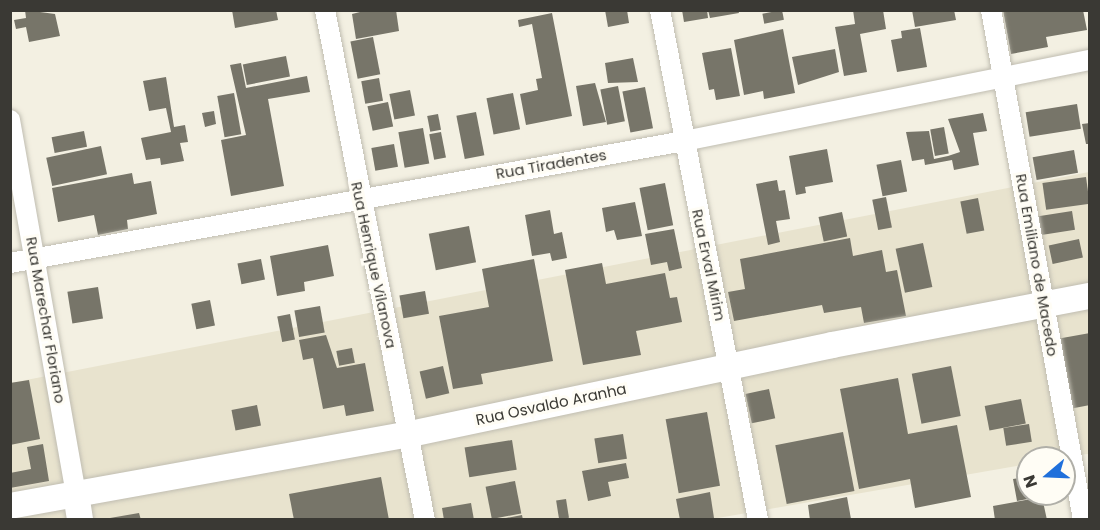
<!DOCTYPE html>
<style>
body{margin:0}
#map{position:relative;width:1100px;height:530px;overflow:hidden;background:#f3f0e2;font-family:Poppins,sans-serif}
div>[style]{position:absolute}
.built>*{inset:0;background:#e8e3ce}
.building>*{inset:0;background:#777569;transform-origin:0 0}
.roads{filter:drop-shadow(0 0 2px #c0bdb1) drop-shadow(0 0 2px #c0bdb1)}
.minor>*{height:20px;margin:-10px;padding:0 10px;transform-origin:10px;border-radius:10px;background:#fff}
.major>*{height:26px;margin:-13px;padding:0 13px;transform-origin:13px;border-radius:13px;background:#fff}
span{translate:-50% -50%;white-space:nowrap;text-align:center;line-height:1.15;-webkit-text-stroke:6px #fffdf5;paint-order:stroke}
.street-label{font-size:15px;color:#3a3934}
.frame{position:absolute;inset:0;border:12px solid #3a3934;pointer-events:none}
.north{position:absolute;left:1016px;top:446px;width:60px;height:60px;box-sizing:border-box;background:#fffdf5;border:2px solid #b0afa8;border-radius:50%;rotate:251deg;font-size:16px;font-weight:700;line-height:24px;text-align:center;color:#3a3934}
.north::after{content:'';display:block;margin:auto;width:21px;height:27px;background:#2070db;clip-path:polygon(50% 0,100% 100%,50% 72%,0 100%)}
</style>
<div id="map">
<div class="built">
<div style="clip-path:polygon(1089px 172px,1089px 454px,1028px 458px,1028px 464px,712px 519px,11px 520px,11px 383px)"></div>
</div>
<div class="building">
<div style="clip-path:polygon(25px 10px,55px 14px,60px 36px,29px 42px,26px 27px,16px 29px,14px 20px,26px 18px)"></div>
<div style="clip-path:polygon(232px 10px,276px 10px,278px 20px,235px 28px)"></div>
<div style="clip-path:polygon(368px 10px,396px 10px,399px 31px,356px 39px,352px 14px)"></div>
<div style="clip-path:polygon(605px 10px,627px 10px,629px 23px,608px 27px)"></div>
<div style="clip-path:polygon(682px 10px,707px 10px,708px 18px,684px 22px)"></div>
<div style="clip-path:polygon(708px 10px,738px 10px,739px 13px,710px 18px)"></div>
<div style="left:782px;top:10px;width:10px;height:20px;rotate:79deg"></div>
<div style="clip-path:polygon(853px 10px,883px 10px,886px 29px,860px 34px,867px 72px,844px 76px,835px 27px,855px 24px)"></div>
<div style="clip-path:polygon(912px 10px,954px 10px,956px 20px,915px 27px)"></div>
<div style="clip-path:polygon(1003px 10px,1083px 10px,1087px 30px,1046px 37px,1048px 47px,1011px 54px)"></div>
<div style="clip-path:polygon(552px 13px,572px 116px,526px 125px,520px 94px,538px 90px,536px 79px,542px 78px,532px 24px,519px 27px,518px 20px)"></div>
<div style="clip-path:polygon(920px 28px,927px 67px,897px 72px,891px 40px,902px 38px,901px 31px)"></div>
<div style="clip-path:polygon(783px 29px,795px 93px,764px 99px,763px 91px,744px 95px,734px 40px)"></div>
<div style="left:373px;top:37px;width:38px;height:23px;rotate:79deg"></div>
<div style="clip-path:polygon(731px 48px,740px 96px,716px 100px,714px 89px,709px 90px,702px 53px)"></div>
<div style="clip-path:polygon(835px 49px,839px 72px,798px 85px,792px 57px)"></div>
<div style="left:286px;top:56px;width:21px;height:44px;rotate:79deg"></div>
<div style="clip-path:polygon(633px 58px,638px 82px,608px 83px,605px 63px)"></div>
<div style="clip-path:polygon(241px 63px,246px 88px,307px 76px,310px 92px,268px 99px,284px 186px,231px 196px,221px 140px,246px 135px,230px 65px)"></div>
<div style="clip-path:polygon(166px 77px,174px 127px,185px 125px,188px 142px,180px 143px,184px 161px,161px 165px,160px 158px,146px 160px,141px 138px,171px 132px,166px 108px,149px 111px,143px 81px)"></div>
<div style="left:379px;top:78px;width:23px;height:18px;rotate:80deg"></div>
<div style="clip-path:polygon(595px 83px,606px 122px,583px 126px,576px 86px)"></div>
<div style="left:618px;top:86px;width:36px;height:18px;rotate:79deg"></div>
<div style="left:645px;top:87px;width:42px;height:23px;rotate:79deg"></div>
<div style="left:410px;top:90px;width:26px;height:21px;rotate:79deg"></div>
<div style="left:234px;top:93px;width:42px;height:17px;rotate:80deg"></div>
<div style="left:513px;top:93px;width:37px;height:27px;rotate:79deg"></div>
<div style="left:388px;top:102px;width:25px;height:21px;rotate:78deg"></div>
<div style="left:1077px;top:104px;width:25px;height:52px;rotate:81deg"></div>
<div style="clip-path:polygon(214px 111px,216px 124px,205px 127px,202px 113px)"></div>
<div style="left:476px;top:112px;width:44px;height:20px;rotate:79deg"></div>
<div style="clip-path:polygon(983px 113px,987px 131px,973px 133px,979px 165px,954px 170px,952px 160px,925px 165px,924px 159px,912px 161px,906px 132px,929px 131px,934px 159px,948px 156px,960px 152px,948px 119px)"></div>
<div style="left:438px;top:114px;width:16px;height:11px;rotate:79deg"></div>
<div style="clip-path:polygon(1090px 123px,1090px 144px,1086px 144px,1082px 124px)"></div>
<div style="left:944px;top:127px;width:27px;height:14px;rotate:80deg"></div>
<div style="left:423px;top:128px;width:36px;height:25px;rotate:80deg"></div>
<div style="left:84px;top:131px;width:16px;height:33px;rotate:79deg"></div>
<div style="left:441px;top:132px;width:26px;height:12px;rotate:79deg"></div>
<div style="left:394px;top:144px;width:23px;height:23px;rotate:80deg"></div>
<div style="left:101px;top:146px;width:29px;height:56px;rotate:78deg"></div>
<div style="clip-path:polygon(827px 149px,833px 182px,805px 187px,806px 193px,796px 195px,789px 156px)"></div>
<div style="left:1074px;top:150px;width:23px;height:42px;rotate:80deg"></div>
<div style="left:901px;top:160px;width:32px;height:25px;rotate:79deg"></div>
<div style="clip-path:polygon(132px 173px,134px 184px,151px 181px,157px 214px,127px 220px,128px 229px,98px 235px,94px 215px,58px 222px,52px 188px)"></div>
<div style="left:1086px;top:177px;width:27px;height:44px;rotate:82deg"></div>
<div style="clip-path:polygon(777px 180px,779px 191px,785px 190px,790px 219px,776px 221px,780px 242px,768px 245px,756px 184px)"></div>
<div style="left:665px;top:183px;width:43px;height:26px;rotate:79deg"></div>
<div style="left:886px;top:197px;width:31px;height:14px;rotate:79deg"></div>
<div style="left:978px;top:198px;width:33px;height:18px;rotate:79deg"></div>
<div style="clip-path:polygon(635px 202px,642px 236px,617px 240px,614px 230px,606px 232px,602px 208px)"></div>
<div style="clip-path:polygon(550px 210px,554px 234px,562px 232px,567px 258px,552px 261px,550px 253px,532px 256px,525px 215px)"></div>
<div style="left:1072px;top:211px;width:19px;height:34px;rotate:81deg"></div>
<div style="left:842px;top:212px;width:25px;height:24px;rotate:78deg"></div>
<div style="left:469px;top:226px;width:37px;height:41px;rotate:79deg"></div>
<div style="clip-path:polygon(674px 229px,682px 268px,669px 271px,667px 262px,651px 265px,645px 234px)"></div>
<div style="clip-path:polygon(850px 238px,853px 256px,882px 250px,886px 272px,897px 270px,906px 316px,864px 323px,861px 307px,824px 313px,822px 305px,734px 321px,728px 292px,745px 289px,740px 259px)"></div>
<div style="left:1079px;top:239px;width:19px;height:31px;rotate:78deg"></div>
<div style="left:923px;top:243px;width:45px;height:28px;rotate:78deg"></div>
<div style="clip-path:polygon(328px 245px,334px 276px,304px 282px,305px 291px,277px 296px,270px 256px)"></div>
<div style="left:261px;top:259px;width:21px;height:24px;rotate:79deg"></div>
<div style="clip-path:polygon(534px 259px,553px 361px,481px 374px,483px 384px,453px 389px,439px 316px,489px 307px,482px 269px)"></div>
<div style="clip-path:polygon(602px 263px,606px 284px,665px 273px,670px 298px,677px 297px,682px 322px,636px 331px,641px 355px,583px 365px,565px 270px)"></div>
<div style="left:98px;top:287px;width:32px;height:31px;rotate:81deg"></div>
<div style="left:425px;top:291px;width:23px;height:26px;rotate:80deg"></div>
<div style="left:210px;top:300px;width:26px;height:19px;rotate:79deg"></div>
<div style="left:320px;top:306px;width:27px;height:26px;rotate:80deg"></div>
<div style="left:290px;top:314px;width:26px;height:13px;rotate:79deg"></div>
<div style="clip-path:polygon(1090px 333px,1090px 405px,1064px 410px,1051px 340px)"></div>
<div style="clip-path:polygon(326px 335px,337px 368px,365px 363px,374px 411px,346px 416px,344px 405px,323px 409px,313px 358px,303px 360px,299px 340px)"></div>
<div style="left:352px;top:348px;width:15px;height:16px;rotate:79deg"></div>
<div style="left:443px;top:366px;width:28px;height:24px;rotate:77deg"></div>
<div style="left:951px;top:366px;width:51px;height:40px;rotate:79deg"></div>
<div style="clip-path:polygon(898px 378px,908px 434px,957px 425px,971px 497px,915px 508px,910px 479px,859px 489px,840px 389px)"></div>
<div style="clip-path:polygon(29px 380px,40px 439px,10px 445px,10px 383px)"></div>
<div style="left:769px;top:389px;width:30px;height:24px;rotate:78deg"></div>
<div style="left:1021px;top:399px;width:25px;height:37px;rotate:79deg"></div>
<div style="left:257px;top:405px;width:21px;height:26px;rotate:79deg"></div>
<div style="left:707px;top:412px;width:75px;height:42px;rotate:80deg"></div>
<div style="left:1029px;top:424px;width:18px;height:26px;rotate:81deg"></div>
<div style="left:843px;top:432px;width:60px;height:69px;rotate:79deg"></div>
<div style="left:623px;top:434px;width:25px;height:29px;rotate:81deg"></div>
<div style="left:512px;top:440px;width:30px;height:48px;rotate:81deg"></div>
<div style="clip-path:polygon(43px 444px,49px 481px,10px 488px,10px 473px,31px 469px,27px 447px)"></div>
<div style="clip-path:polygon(626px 463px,629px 478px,608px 482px,611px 496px,588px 501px,582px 471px)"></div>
<div style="clip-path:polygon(381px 477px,389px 520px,294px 520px,289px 494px)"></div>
<div style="clip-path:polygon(1028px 477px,1028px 494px,1049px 495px,1017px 501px,1013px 479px)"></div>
<div style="left:515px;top:481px;width:33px;height:30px;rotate:79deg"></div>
<div style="clip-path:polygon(710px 492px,714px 518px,680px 520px,676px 499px)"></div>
<div style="clip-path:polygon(847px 497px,851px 519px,810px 520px,808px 505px)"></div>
<div style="clip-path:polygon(1042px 497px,1047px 520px,995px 520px,993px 506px)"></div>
<div style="left:566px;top:499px;width:19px;height:10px;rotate:81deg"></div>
<div style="clip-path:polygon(471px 503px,474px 520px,444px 520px,442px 508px)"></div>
<div style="clip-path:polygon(139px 513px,141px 520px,110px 520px,110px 518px)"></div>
<div style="clip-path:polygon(522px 515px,523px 520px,506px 520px,506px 518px)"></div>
</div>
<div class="roads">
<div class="minor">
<div style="left:325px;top:10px;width:520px;rotate:78.91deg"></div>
<div style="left:660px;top:10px;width:519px;rotate:79.12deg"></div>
<div style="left:991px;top:10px;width:518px;rotate:79.77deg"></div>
<div style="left:10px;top:120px;width:380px;rotate:80deg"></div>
<div style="left:10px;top:263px;width:685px;rotate:-10.26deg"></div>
<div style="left:684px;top:141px;width:414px;rotate:-11.3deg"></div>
</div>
<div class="major">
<div style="left:76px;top:494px;width:26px;rotate:81deg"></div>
<div style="left:10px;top:506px;width:406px;rotate:-10.2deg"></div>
<div style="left:410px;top:434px;width:431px;rotate:-11.9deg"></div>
<div style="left:832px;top:345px;width:263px;rotate:-10.8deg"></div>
</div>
</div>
<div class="street-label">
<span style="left:551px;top:164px;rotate:-10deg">Rua Tiradentes</span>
<span style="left:374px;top:265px;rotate:78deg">Rua Henrique Vilanova</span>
<span style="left:709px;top:265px;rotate:78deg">Rua Erval Mirim</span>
<span style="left:1037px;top:265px;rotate:80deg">Rua Emiliano de Macedo</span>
<span style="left:46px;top:320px;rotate:80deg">Rua Marechar Floriano</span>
<span style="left:551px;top:404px;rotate:-12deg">Rua Osvaldo Aranha</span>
</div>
<div class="frame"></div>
<div class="north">N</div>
</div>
